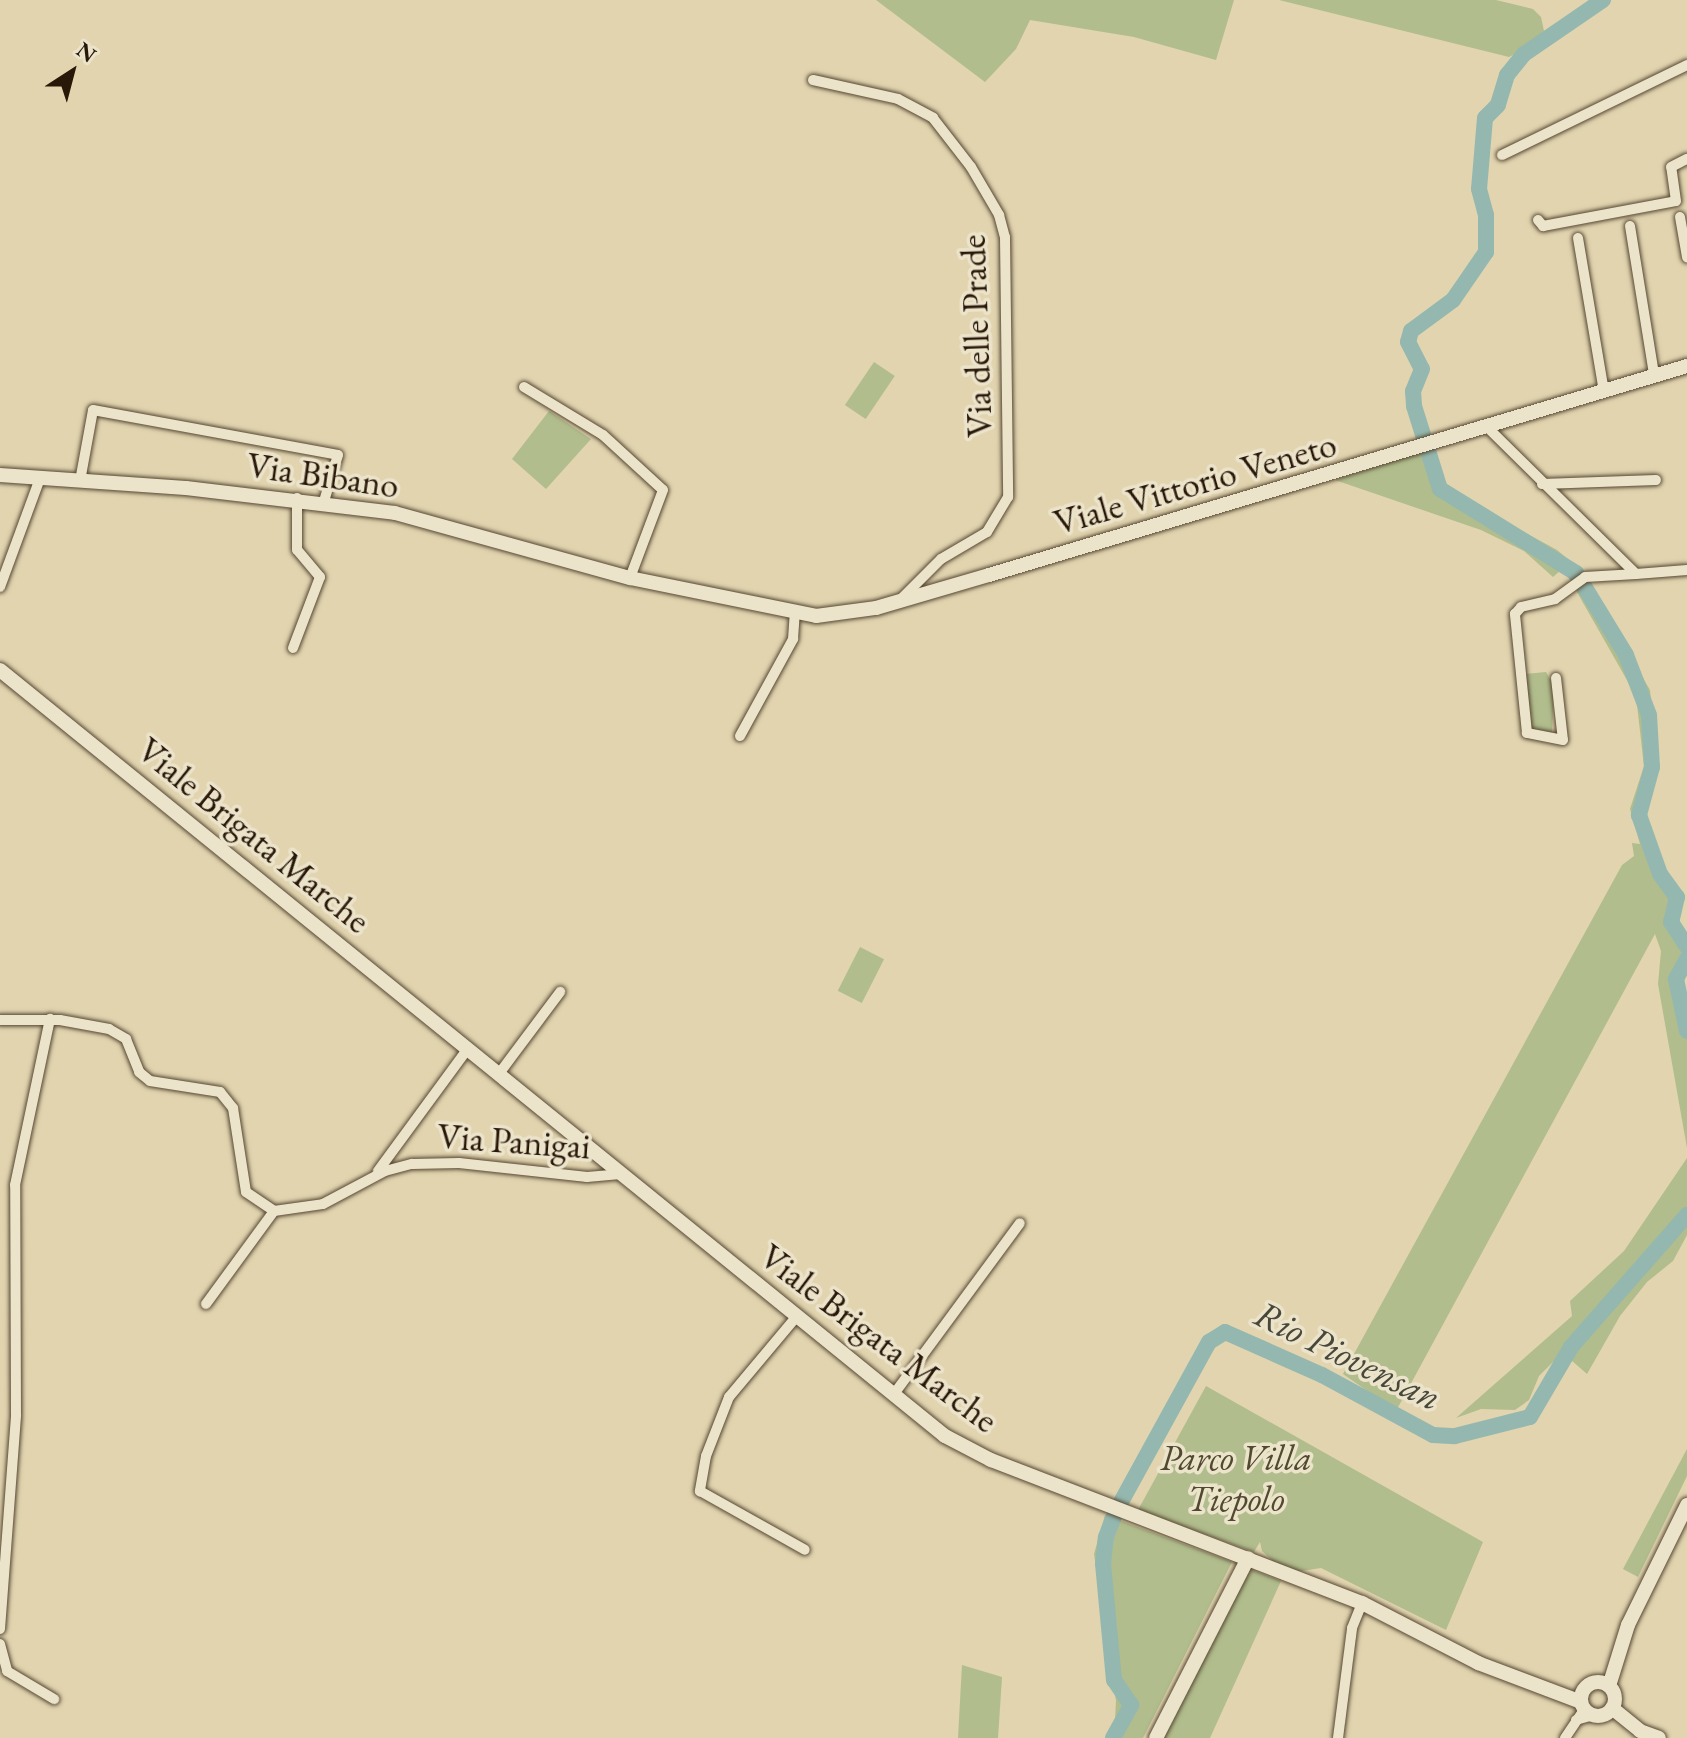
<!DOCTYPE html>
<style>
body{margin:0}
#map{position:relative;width:1687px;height:1738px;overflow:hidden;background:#e1d4af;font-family:"EB Garamond",serif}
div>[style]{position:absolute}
.green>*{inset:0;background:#b1bd8c;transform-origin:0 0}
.river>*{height:16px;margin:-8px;padding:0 8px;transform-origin:8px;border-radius:8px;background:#94b8af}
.roads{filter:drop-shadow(0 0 2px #564732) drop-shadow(0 0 2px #564732)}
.street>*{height:10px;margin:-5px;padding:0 5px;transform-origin:5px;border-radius:5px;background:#ece3cb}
.secondary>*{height:14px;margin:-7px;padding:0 7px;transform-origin:7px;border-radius:7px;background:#ece3cb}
.secondary>.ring{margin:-7px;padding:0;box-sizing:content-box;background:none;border:14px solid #ece3cb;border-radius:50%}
span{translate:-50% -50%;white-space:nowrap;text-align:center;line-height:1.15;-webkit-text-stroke:7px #ece3cb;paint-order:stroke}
.street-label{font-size:36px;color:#281808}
.park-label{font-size:36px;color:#514a30;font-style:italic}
.water-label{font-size:38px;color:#48483a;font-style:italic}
.north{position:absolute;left:32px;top:32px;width:80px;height:80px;-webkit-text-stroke:6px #ece3cb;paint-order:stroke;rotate:36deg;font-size:22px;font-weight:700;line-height:32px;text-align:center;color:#281808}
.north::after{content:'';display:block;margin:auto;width:28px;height:36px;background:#281808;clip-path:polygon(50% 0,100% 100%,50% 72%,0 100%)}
</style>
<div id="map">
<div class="green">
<div style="clip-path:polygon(876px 0,1234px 0,1216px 60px,1134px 37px,1030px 20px,1016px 49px,985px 82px)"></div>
<div style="clip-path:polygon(1279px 0,1496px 0,1533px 9px,1541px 17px,1544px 31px,1540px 41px,1509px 57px)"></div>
<div style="left:874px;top:362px;width:25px;height:52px;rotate:34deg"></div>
<div style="clip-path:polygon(549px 411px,591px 439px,546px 489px,512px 459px)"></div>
<div style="clip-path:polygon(1430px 449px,1450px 492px,1557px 550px,1580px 569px,1650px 690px,1658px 766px,1645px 815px,1664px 869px,1684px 898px,1677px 920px,1687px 937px,1687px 972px,1682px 980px,1687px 1015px,1687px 1148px,1658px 984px,1661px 951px,1655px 934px,1396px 1411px,1343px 1374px,1622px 865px,1634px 856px,1632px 843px,1640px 844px,1630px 809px,1644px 766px,1636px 696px,1569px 578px,1561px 570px,1553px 577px,1524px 551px,1481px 530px,1335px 480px)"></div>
<div style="clip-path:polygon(1546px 672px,1554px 686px,1552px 734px,1531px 730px,1525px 674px)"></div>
<div style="left:860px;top:947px;width:27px;height:49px;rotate:27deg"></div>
<div style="clip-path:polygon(1687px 1158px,1687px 1235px,1673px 1261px,1647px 1282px,1620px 1316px,1587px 1374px,1571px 1360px,1556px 1359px,1539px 1376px,1529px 1400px,1515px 1410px,1481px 1409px,1456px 1418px,1572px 1316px,1570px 1301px,1624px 1251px)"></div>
<div style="clip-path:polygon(1206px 1386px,1483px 1542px,1446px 1630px,1321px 1568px,1295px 1572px,1276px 1564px,1262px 1551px,1260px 1542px,1254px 1552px,1138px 1510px)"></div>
<div style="clip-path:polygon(1687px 1449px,1687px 1476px,1638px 1577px,1623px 1569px)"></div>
<div style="clip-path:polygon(1105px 1515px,1232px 1562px,1143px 1738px,1114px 1738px,1116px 1701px,1094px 1554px)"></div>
<div style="clip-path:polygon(1244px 1567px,1281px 1581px,1210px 1738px,1158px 1738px)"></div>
<div style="clip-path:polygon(962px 1665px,1002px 1677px,998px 1738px,958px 1738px)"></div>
</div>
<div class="river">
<div style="left:1603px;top:0;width:96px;rotate:145.6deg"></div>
<div style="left:1524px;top:54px;width:27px;rotate:129deg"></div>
<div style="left:1507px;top:75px;width:31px;rotate:107deg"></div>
<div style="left:1498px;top:105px;width:18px;rotate:135deg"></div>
<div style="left:1485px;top:118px;width:71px;rotate:94.8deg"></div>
<div style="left:1479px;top:189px;width:27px;rotate:75deg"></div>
<div style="left:1486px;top:215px;width:37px;rotate:90deg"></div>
<div style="left:1486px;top:252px;width:58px;rotate:124.5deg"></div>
<div style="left:1453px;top:300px;width:52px;rotate:143.6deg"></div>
<div style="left:1411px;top:331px;width:11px;rotate:105deg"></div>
<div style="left:1408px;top:342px;width:30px;rotate:63deg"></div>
<div style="left:1422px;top:369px;width:24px;rotate:112deg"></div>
<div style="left:1413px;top:391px;width:15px;rotate:86deg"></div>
<div style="left:1414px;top:406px;width:87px;rotate:72.6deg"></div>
<div style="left:1440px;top:489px;width:160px;rotate:31.7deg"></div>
<div style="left:1576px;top:573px;width:96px;rotate:58.6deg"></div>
<div style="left:1626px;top:655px;width:64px;rotate:69deg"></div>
<div style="left:1649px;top:715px;width:52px;rotate:86.7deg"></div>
<div style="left:1652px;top:767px;width:50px;rotate:105.2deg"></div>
<div style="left:1639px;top:815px;width:63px;rotate:70.4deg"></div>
<div style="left:1660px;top:874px;width:29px;rotate:54deg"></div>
<div style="left:1677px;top:897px;width:26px;rotate:103deg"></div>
<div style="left:1671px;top:922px;width:30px;rotate:57deg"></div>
<div style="left:1687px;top:959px;width:23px;rotate:119deg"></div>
<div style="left:1676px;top:979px;width:53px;rotate:78.1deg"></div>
<div style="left:1121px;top:1502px;width:183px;rotate:-61.2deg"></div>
<div style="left:1209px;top:1342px;width:19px;rotate:-32deg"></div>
<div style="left:1225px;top:1332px;width:106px;rotate:23.9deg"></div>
<div style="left:1322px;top:1375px;width:126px;rotate:28.4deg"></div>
<div style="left:1433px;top:1435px;width:22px;rotate:3deg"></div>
<div style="left:1455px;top:1436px;width:77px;rotate:-14.2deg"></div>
<div style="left:1530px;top:1417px;width:81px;rotate:-59.6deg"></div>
<div style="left:1571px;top:1347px;width:176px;rotate:-48.7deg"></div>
<div style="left:1113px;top:1738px;width:38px;rotate:-61deg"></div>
<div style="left:1131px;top:1705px;width:30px;rotate:-124deg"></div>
<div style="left:1114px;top:1680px;width:117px;rotate:-95.4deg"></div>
<div style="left:1103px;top:1564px;width:27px;rotate:-84deg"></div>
<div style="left:1106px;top:1537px;width:28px;rotate:-69deg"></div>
</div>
<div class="roads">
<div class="street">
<div style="left:813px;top:80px;width:87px;rotate:12.6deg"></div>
<div style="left:898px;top:99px;width:40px;rotate:28deg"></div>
<div style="left:933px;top:118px;width:62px;rotate:52.2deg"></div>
<div style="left:971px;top:167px;width:56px;rotate:59.7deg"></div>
<div style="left:999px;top:215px;width:23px;rotate:75deg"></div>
<div style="left:1005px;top:237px;width:260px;rotate:89.3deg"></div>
<div style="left:1008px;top:497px;width:41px;rotate:121deg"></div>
<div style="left:987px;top:532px;width:53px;rotate:149.6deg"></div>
<div style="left:941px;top:559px;width:59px;rotate:135deg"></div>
<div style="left:1502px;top:155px;width:206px;rotate:-25.9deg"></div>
<div style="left:1680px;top:217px;width:41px;rotate:80.1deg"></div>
<div style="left:1538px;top:220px;width:8px;rotate:50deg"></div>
<div style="left:1543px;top:226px;width:135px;rotate:-10.6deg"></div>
<div style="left:1676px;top:201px;width:34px;rotate:-98deg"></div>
<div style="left:1671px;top:167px;width:18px;rotate:-27deg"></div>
<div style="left:1630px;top:226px;width:151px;rotate:80.8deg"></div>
<div style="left:1578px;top:238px;width:155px;rotate:80.4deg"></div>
<div style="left:524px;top:387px;width:92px;rotate:31.3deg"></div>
<div style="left:603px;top:435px;width:81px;rotate:42.5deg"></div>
<div style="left:663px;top:490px;width:94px;rotate:110.6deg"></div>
<div style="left:1487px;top:427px;width:209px;rotate:44.6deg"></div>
<div style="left:1636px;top:574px;width:51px;rotate:-4.5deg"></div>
<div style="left:80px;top:481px;width:72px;rotate:-79.6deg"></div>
<div style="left:93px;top:410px;width:249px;rotate:10.4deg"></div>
<div style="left:338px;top:455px;width:48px;rotate:106.9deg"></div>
<div style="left:1542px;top:484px;width:114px;rotate:-2deg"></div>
<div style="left:0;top:587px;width:116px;rotate:-69.8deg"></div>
<div style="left:293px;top:648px;width:76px;rotate:-69.2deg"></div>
<div style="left:320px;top:577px;width:35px;rotate:-130deg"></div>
<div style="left:297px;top:550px;width:52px;rotate:-90deg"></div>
<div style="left:1556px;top:678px;width:62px;rotate:83.6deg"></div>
<div style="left:1563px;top:740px;width:37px;rotate:-169deg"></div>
<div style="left:1527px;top:733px;width:120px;rotate:-95.8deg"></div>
<div style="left:1515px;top:614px;width:9px;rotate:-49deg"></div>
<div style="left:1521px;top:607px;width:35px;rotate:-13deg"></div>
<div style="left:1555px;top:599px;width:37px;rotate:-36deg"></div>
<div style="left:1585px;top:577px;width:51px;rotate:-3.4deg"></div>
<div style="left:740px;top:736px;width:111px;rotate:-61.3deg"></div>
<div style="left:793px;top:639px;width:26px;rotate:-86deg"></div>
<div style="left:0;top:1020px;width:60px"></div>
<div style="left:60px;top:1020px;width:50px;rotate:10.4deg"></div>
<div style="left:109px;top:1029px;width:20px;rotate:30deg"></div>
<div style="left:126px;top:1039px;width:35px;rotate:68deg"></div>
<div style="left:139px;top:1072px;width:14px;rotate:39deg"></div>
<div style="left:150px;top:1081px;width:71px;rotate:8.9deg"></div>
<div style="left:220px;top:1092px;width:21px;rotate:51deg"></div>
<div style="left:233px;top:1108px;width:85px;rotate:81.2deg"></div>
<div style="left:246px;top:1192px;width:34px;rotate:34deg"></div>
<div style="left:274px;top:1211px;width:49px;rotate:-8.1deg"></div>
<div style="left:323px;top:1204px;width:70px;rotate:-28deg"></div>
<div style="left:385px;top:1171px;width:28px;rotate:-15deg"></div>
<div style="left:412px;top:1164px;width:47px;rotate:-1.2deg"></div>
<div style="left:459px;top:1163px;width:129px;rotate:6.2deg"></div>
<div style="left:587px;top:1177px;width:36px;rotate:-5deg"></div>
<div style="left:498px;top:1075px;width:104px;rotate:-53.2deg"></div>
<div style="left:378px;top:1171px;width:150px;rotate:-53.7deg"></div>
<div style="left:206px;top:1304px;width:115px;rotate:-53.8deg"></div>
<div style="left:797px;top:1316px;width:106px;rotate:130deg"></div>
<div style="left:729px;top:1397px;width:63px;rotate:111.3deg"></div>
<div style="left:706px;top:1456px;width:36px;rotate:100deg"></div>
<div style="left:700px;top:1491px;width:120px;rotate:29.3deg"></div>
<div style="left:894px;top:1394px;width:212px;rotate:-53.6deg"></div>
<div style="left:0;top:1629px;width:215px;rotate:-85.7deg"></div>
<div style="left:16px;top:1415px;width:230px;rotate:-90.2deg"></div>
<div style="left:15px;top:1185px;width:170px;rotate:-78.1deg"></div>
<div style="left:0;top:1644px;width:28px;rotate:75deg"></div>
<div style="left:7px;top:1671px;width:55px;rotate:30.8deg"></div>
<div style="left:1576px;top:1720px;width:19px;rotate:-16deg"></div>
<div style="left:1338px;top:1738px;width:111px;rotate:-82.7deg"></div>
<div style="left:1352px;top:1628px;width:27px;rotate:-68deg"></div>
<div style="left:1565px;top:1738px;width:34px;rotate:-56deg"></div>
</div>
<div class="secondary">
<div style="left:0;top:475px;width:186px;rotate:4deg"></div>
<div style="left:186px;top:488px;width:210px;rotate:6.8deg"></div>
<div style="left:395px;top:513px;width:244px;rotate:15.5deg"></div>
<div style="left:630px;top:578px;width:190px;rotate:11.5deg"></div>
<div style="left:816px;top:616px;width:61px;rotate:-7.6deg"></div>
<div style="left:876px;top:608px;width:118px;rotate:-16.3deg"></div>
<div style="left:989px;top:575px;width:729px;rotate:-16.67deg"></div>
<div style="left:0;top:670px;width:1216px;rotate:39.03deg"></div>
<div style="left:945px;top:1436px;width:52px;rotate:27.6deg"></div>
<div style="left:991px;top:1460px;width:398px;rotate:21.1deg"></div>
<div style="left:1362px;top:1603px;width:131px;rotate:27.3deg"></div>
<div style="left:1478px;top:1663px;width:110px;rotate:20.7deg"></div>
<div class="ring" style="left:1581px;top:1682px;width:20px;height:20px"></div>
<div style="left:1609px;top:1686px;width:64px;rotate:-72.7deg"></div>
<div style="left:1628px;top:1625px;width:134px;rotate:-63.8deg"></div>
<div style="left:1612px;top:1708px;width:36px;rotate:39deg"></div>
<div style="left:1640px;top:1731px;width:20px;rotate:20deg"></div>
<div style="left:1156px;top:1738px;width:202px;rotate:-62.9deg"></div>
</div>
</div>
<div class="street-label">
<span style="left:976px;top:336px;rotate:-92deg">Via delle Prade</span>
<span style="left:323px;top:475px;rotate:8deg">Via Bibano</span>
<span style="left:1195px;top:483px;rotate:-16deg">Viale Vittorio Veneto</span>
<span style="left:254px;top:835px;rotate:39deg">Viale Brigata Marche</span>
<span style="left:514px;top:1141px;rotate:4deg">Via Panigai</span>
<span style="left:879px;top:1338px;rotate:37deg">Viale Brigata Marche</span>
</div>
<div class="park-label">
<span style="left:1236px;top:1478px">Parco Villa<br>Tiepolo</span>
</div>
<div class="water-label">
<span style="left:1348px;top:1355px;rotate:26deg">Rio Piovensan</span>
</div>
<div class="north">N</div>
</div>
